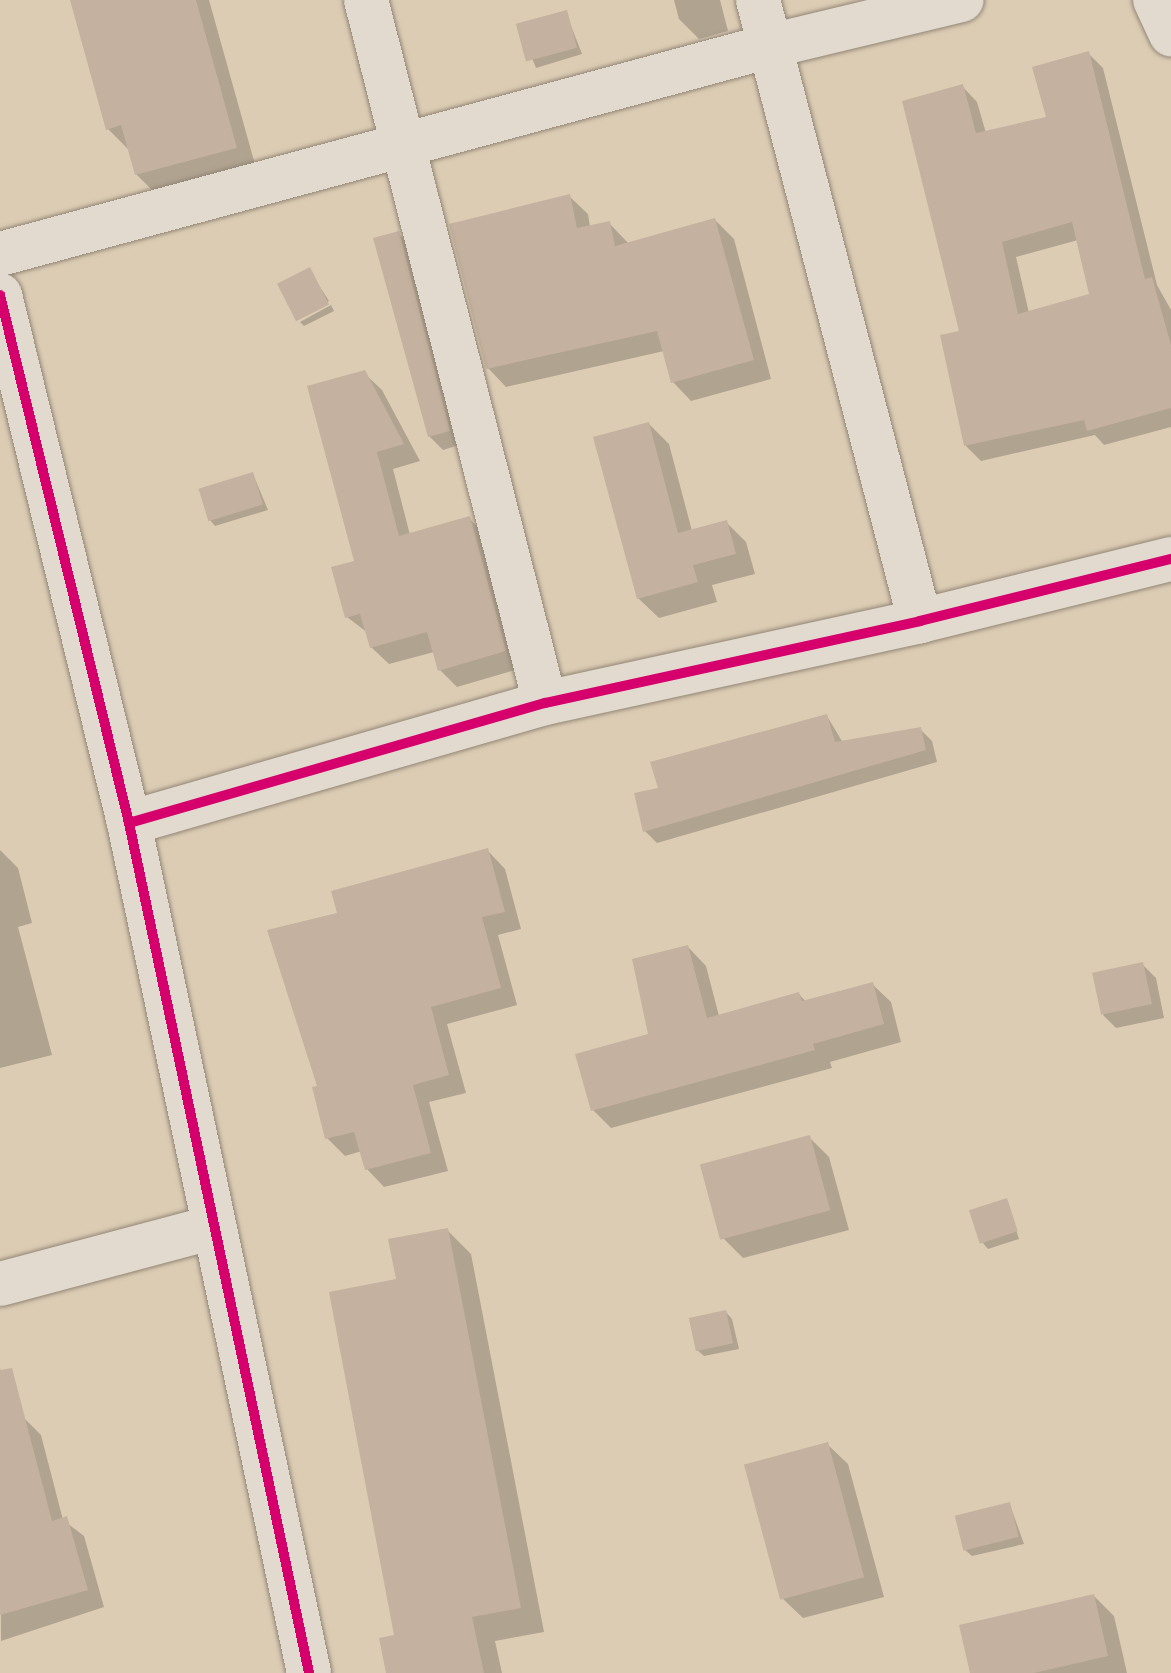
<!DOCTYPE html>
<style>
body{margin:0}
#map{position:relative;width:1171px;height:1673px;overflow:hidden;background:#dcccb4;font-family:"Libre Bodoni",serif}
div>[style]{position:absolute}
.shadow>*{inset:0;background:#0003}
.building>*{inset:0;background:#c4b19f;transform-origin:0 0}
.roads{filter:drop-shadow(0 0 2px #928676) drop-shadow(0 0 2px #928676)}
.street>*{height:44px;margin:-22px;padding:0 22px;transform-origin:22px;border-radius:22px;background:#e2dace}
.cycleway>*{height:10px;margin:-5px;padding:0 5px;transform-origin:5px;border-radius:5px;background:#d6006c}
span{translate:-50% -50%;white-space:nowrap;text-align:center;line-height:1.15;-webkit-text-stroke:6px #f3e0c3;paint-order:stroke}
</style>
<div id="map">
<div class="shadow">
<div style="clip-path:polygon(73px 0,209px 0,256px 168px,157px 195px,136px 174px,128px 149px,108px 129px)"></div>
<div style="clip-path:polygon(674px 0,720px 0,728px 31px,699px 39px,679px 19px)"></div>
<div style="clip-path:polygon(566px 13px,582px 54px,536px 68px,519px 26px)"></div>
<div style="clip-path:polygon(evenodd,1088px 53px,1103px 68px,1157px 285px,1171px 310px,1171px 427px,1104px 445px,1095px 435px,981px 461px,966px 446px,962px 86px,977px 102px,986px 133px,1049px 119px,1088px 53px,1078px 240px,1091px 296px,1029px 313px,1016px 257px,1078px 240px)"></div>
<div style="clip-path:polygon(569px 196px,588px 214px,590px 227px,609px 223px,629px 244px,715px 220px,734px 239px,771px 379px,691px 401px,673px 382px,664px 351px,506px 387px,488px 368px)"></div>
<div style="clip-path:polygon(398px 233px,412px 247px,462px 444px,443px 450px,429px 436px)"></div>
<div style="clip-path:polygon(309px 270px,329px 301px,297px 319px)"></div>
<div style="clip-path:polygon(331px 305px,334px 311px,304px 326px,300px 322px)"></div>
<div style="clip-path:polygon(364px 373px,382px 390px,420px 461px,393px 469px,410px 535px,469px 518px,486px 536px,522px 668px,457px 687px,440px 670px,434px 652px,389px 664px,371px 647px,368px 633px,347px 617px,357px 562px)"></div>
<div style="clip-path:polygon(649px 424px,669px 444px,692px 531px,726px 522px,746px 542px,755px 574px,712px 585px,717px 602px,659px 618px,638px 598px)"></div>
<div style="clip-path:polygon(253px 474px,268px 510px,215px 526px,209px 519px)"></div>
<div style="clip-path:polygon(827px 716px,843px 743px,920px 729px,932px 741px,937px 762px,657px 843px,645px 831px,660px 790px)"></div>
<div style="clip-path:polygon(0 850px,18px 868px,32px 923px,18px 927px,52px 1055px,0 1068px)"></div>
<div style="clip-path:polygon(488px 851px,505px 869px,521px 929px,498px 935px,517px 1005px,447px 1024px,466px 1093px,429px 1102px,448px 1171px,384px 1187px,367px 1169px,362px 1151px,345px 1156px,327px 1138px,320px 1087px,339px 914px)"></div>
<div style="clip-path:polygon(688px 947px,706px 966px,719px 1016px,799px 994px,806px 1002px,872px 984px,891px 1002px,901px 1042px,830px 1062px,832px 1068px,611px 1128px,593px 1110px,650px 1035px)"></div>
<div style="clip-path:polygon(1142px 964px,1156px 978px,1164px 1018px,1116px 1028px,1103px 1015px)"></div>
<div style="clip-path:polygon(809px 1137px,829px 1157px,849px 1230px,743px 1258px,723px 1238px)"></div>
<div style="clip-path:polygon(1006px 1200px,1019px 1239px,988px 1249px,982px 1242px)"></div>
<div style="clip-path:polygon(447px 1230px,471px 1254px,544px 1632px,495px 1641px,502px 1673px,388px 1673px,397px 1636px,398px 1281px)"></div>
<div style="clip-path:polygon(726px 1312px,732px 1319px,739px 1349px,704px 1356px,697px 1350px)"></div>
<div style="clip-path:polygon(0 1368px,14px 1420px,24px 1418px,41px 1435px,63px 1520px,84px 1536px,104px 1607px,1px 1641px)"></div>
<div style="clip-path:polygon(827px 1444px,848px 1464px,884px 1597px,803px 1618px,782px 1598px)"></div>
<div style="clip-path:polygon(1010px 1505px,1024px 1544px,972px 1556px,965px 1550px)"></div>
<div style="clip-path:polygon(1094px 1596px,1114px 1616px,1127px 1673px,972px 1673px)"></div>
</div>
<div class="building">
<div style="clip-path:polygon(70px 0,196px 0,237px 148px,135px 175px,121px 125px,106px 130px)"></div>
<div style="left:567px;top:10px;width:39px;height:53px;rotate:75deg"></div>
<div style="clip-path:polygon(evenodd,1089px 51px,1145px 279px,1152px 277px,1171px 345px,1171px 408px,1087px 431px,1084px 420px,964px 446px,940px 335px,959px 331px,902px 101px,963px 84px,976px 133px,1046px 117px,1032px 67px,1089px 51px,1072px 222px,1089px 294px,1018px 314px,1002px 242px,1072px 222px)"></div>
<div style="clip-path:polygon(570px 194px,577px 228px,610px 221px,615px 246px,715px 218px,754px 360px,671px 383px,657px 331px,486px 369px,449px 224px)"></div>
<div style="clip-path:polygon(399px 231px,450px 431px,428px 437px,373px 238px)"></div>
<div style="left:310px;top:267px;width:42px;height:37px;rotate:63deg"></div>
<div style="clip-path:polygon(365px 370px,404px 444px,377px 452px,399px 536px,470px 516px,506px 651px,438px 671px,427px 632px,370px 648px,360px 614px,345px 618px,331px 567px,354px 561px,307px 386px)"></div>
<div style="clip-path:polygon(649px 422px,678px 533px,727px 520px,736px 554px,693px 565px,698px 582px,637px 599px,593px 437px)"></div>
<div style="left:253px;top:472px;width:34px;height:57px;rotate:73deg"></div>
<div style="clip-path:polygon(827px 714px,835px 742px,921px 727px,926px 750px,643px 832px,634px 793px,658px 788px,650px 762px)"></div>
<div style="clip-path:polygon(488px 848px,505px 912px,482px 917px,501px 988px,431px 1007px,449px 1075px,413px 1085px,431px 1153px,365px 1170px,354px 1132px,325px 1139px,312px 1087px,317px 1086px,267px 930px,337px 913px,331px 891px)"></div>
<div style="clip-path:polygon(688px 945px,707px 1018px,799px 992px,802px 1001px,873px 982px,884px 1024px,813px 1044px,815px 1050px,591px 1111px,575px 1054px,648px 1034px,632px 959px)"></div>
<div style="left:1143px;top:962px;width:43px;height:52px;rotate:78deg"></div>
<div style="left:810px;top:1135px;width:78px;height:114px;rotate:75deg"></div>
<div style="left:1007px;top:1198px;width:35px;height:40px;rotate:72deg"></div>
<div style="clip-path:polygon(448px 1228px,521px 1608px,472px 1617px,484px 1673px,386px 1673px,379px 1638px,394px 1635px,329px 1292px,396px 1279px,388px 1239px)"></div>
<div style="left:726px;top:1310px;width:34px;height:38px;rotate:78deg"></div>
<div style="clip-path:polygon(12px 1368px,52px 1521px,67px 1516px,88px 1590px,0 1615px,0 1370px)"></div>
<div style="left:828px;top:1442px;width:140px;height:87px;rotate:75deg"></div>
<div style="left:1010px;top:1502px;width:36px;height:57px;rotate:76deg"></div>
<div style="clip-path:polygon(1094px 1594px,1108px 1656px,1034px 1673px,970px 1673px,959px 1625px)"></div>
</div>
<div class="roads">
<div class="street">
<div style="left:366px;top:0;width:725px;rotate:75.71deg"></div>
<div style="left:758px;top:0;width:642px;rotate:75.38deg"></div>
<div style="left:1155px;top:0;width:38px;rotate:65deg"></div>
<div style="left:0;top:254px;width:798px;rotate:-15.12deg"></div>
<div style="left:770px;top:46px;width:197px;rotate:-13.5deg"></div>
<div style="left:0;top:295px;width:544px;rotate:76.27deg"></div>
<div style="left:129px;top:823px;width:869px;rotate:78.04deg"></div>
<div style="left:129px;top:823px;width:433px;rotate:-16.1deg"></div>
<div style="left:545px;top:703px;width:384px;rotate:-12.3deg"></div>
<div style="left:920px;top:621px;width:259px;rotate:-13.9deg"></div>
<div style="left:0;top:1284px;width:221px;rotate:-14.9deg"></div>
</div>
</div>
<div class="cycleway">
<div style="left:0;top:295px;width:544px;rotate:76.27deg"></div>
<div style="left:129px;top:823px;width:869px;rotate:78.04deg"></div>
<div style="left:129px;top:823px;width:433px;rotate:-16.1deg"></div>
<div style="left:545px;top:703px;width:384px;rotate:-12.3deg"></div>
<div style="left:920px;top:621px;width:259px;rotate:-13.9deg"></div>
</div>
</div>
